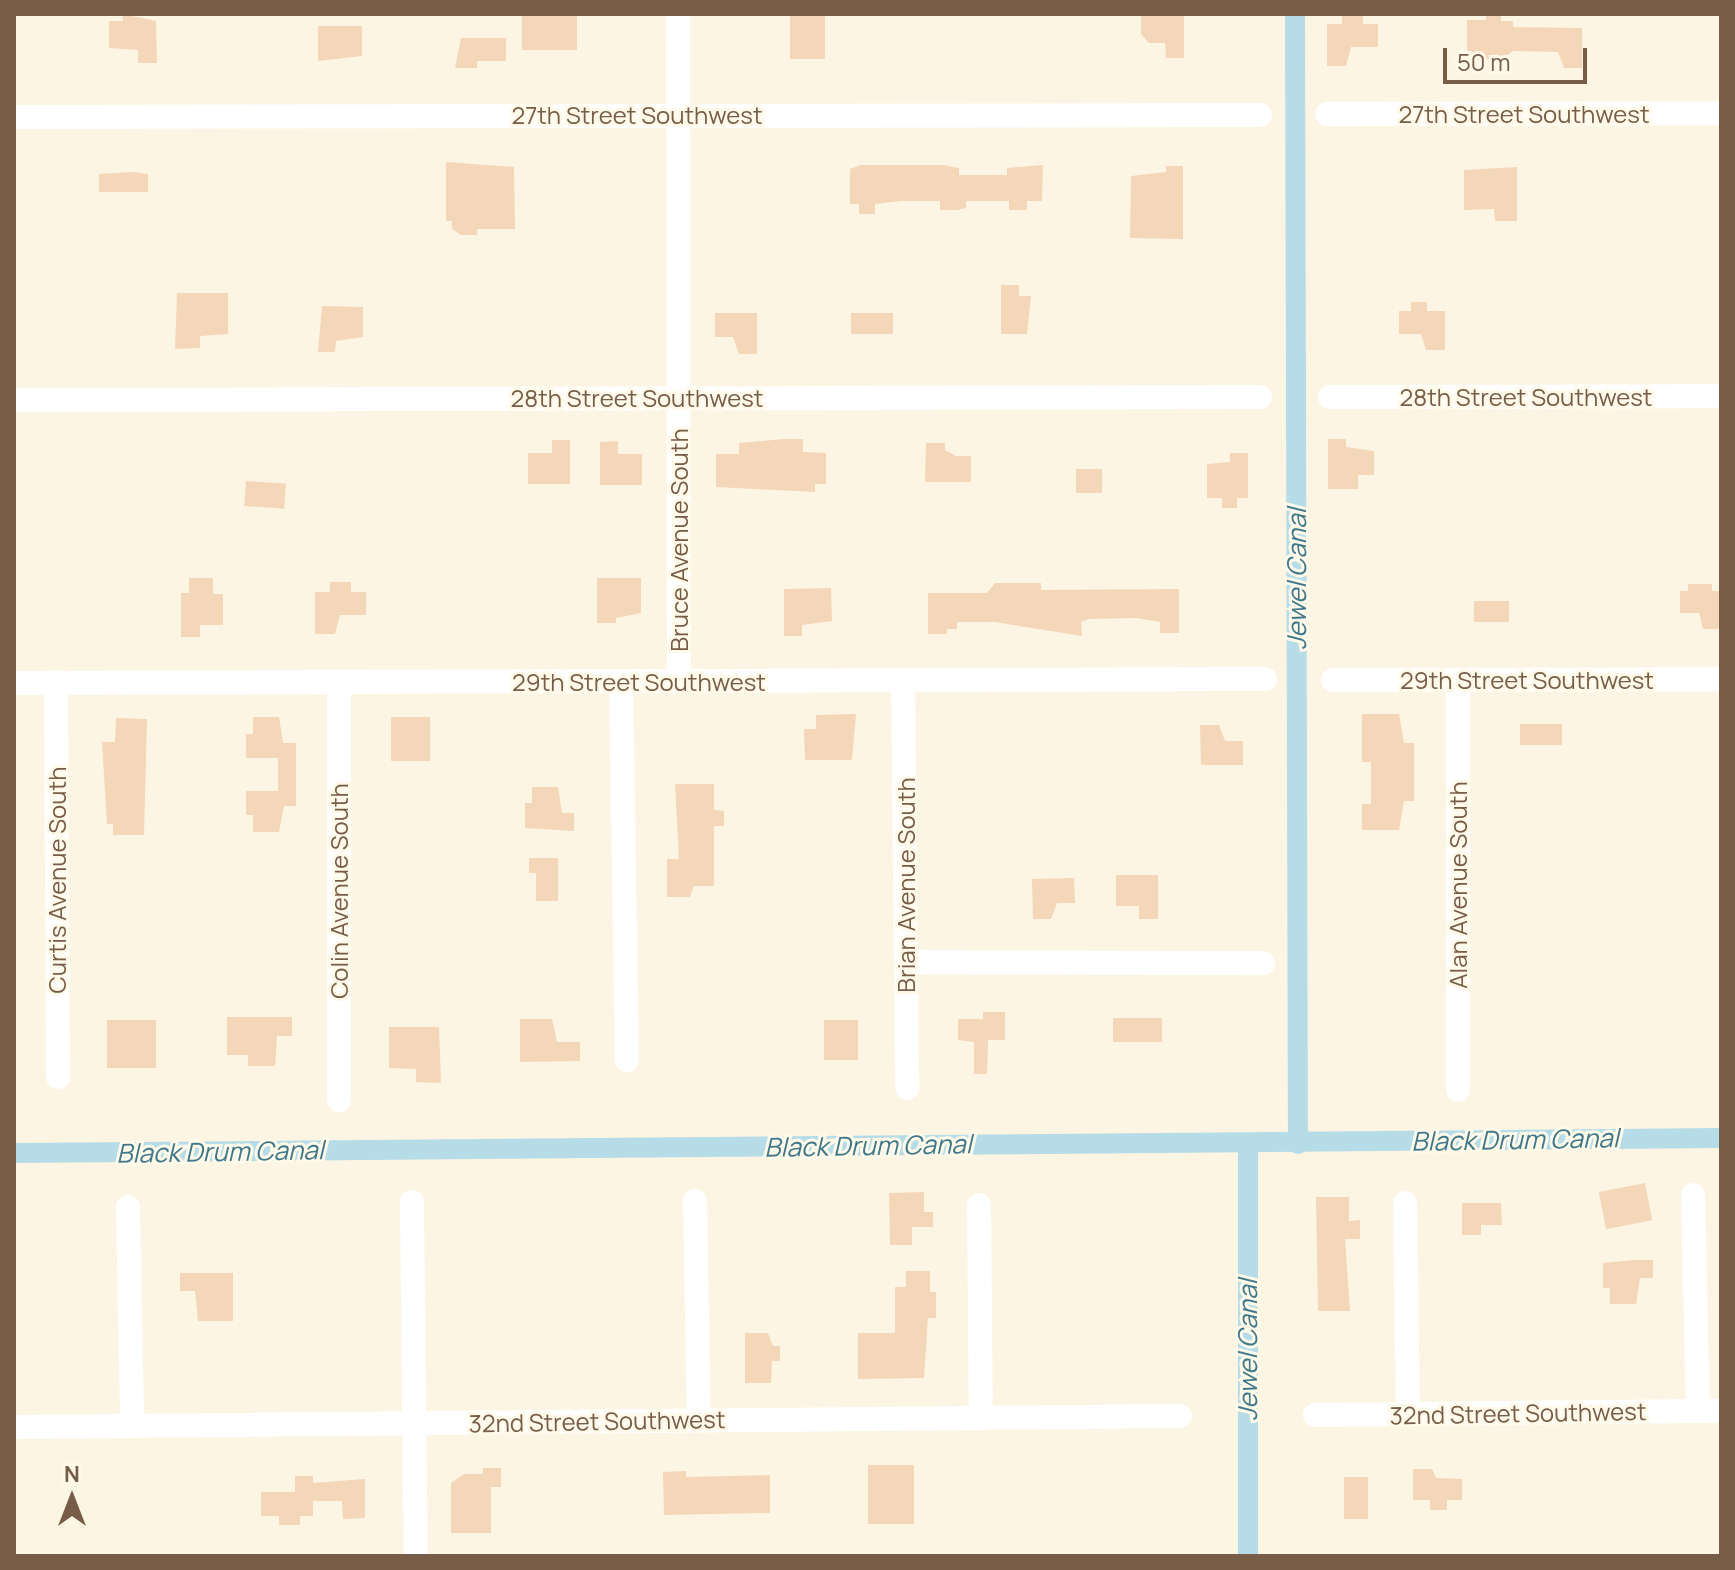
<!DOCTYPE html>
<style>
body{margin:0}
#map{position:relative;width:1735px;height:1570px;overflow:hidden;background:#fdf5e3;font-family:Manrope,sans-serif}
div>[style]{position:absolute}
.canal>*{height:20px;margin:-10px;padding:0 10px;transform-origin:10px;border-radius:10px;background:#b6dce8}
.building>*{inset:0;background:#f4d6b9;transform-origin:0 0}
.minor>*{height:24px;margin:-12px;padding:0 12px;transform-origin:12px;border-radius:12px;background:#fff}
span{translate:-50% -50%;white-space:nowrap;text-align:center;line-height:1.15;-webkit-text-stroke:6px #fff9ea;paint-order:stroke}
.street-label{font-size:24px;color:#775d47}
.water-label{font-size:26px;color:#40788b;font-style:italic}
.frame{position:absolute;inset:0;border:16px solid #775d47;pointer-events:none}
.north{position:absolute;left:32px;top:1458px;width:80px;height:80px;-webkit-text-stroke:6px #fff9ea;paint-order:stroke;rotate:0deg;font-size:22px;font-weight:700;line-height:32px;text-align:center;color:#775d47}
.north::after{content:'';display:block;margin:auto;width:28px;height:36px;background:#775d47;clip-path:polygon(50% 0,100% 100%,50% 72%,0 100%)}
.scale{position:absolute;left:1443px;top:48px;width:144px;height:36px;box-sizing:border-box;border:4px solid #775d47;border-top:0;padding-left:10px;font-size:24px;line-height:28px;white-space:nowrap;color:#775d47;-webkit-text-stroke:6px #fff9ea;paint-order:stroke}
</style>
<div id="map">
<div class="canal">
<div style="left:1295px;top:14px;width:1130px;rotate:89.85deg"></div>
<div style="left:1248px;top:1144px;width:412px;rotate:90deg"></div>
<div style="left:14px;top:1153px;width:1707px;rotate:-0.5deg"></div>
</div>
<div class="building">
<div style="clip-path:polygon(122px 14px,156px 21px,157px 63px,138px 63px,138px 50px,109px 48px,109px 21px,123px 21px)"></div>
<div style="left:522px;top:14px;width:55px;height:36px"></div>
<div style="left:790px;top:14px;width:35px;height:45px"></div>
<div style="clip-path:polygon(1141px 14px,1184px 14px,1184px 58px,1166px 58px,1165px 43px,1149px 43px,1141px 34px)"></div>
<div style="clip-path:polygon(1342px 14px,1363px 14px,1363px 24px,1378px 24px,1378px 47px,1351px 47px,1346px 66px,1327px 66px,1327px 24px,1342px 24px)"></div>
<div style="clip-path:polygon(1486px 14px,1501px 14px,1501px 21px,1513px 21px,1513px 27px,1582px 28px,1582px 68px,1564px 68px,1558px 52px,1513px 51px,1502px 59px,1467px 60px,1467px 20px,1486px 20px)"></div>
<div style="clip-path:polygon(318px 26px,362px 26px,362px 56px,318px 61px)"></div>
<div style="clip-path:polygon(461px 38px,506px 38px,506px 61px,477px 61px,477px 68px,455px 68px)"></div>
<div style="clip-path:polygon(446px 162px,514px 167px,515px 229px,477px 229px,477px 235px,461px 235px,452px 229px,452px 221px,446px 221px)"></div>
<div style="clip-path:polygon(861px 165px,943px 165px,959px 168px,959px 175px,1007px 175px,1007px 168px,1043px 165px,1042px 201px,1027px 201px,1027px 210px,1009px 210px,1009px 201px,966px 201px,966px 208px,957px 210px,940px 210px,940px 201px,901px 201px,875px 204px,875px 214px,859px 214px,859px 204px,850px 204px,850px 169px)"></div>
<div style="clip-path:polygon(1166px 166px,1183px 166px,1183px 239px,1130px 238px,1131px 176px,1166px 172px)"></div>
<div style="clip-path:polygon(1517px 167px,1517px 221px,1495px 221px,1494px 209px,1464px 210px,1464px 170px)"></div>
<div style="clip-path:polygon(133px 172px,148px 174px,148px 192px,99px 192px,99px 174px)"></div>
<div style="clip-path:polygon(1001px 285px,1019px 285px,1019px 296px,1031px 296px,1027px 334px,1001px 334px)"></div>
<div style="clip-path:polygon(177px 293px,228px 293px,228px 334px,200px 336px,200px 348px,175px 349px)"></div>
<div style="clip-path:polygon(1411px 302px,1427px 302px,1427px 311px,1445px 311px,1445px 350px,1426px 350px,1421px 334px,1399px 334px,1399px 311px,1411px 311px)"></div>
<div style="clip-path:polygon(322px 306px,363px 307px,363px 337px,336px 341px,335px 352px,318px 352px)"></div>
<div style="clip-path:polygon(715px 313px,757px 313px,757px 354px,739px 354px,733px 337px,715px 337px)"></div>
<div style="left:893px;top:313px;width:21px;height:42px;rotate:90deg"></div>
<div style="clip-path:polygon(784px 439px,803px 439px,803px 452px,826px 453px,826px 484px,815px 484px,815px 492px,716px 487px,716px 454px,739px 454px,739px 443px)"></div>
<div style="clip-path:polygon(1328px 439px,1346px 439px,1346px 447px,1374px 451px,1374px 475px,1358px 475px,1358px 489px,1328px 489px)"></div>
<div style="clip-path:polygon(552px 440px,570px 440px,570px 484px,528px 484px,528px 453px,552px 453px)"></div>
<div style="clip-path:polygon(618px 441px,618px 454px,642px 454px,642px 485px,600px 485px,600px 442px)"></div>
<div style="clip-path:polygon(926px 443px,945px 443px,945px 450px,956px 456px,971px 456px,971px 482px,925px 482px)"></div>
<div style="clip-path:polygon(1230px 453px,1248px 453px,1248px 498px,1237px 498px,1237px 508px,1222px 508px,1222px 498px,1207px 498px,1207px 464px,1230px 462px)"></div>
<div style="left:1076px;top:469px;width:26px;height:24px"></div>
<div style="left:246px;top:481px;width:40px;height:25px;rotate:4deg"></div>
<div style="clip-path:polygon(189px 578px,213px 578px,213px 594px,223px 594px,223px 625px,200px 625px,200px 637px,181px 637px,181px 593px,189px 593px)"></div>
<div style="clip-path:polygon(597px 578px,641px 578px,641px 613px,616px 618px,616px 623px,597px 623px)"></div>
<div style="clip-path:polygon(330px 582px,351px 582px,351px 592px,366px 592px,366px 615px,340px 615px,335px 634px,315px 634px,315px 592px,330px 592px)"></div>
<div style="clip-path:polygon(995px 583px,1041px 583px,1041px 590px,1179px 589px,1179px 633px,1160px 633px,1160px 622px,1137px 618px,1089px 619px,1081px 622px,1082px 636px,995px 622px,957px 622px,957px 629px,947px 629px,947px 634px,928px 634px,928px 593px,987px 593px)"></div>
<div style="clip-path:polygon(1688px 584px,1712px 584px,1712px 591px,1721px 591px,1721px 629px,1703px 629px,1699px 613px,1680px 613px,1680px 591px,1688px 591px)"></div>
<div style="clip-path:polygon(831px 588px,832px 621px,802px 625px,802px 636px,784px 636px,784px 589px)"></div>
<div style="left:1474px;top:601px;width:35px;height:21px"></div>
<div style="clip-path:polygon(856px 714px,852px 760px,805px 760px,804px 729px,816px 729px,816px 715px)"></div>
<div style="clip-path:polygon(1362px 714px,1399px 714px,1404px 743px,1414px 743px,1414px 801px,1404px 801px,1399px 830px,1362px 830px,1362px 804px,1371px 804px,1371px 762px,1362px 762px)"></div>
<div style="clip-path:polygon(253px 717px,279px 717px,283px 743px,296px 743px,296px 806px,284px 806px,279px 832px,253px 832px,253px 815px,246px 815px,246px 791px,278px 791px,278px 758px,246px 758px,246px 734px,253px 734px)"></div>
<div style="left:391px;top:717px;width:39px;height:44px"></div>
<div style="clip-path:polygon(116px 718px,147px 719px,144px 835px,113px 835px,113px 824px,107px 824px,102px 742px,115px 742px)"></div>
<div style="left:1520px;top:724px;width:42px;height:21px"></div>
<div style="clip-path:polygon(1200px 725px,1219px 725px,1225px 741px,1243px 741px,1243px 765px,1201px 765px)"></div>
<div style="clip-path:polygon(675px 784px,714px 784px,714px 810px,724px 811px,724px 826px,714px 826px,714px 886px,694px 886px,690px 897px,667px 897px,667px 859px,679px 859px)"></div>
<div style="clip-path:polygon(532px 787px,558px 787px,562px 813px,574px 813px,574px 831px,525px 828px,525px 803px,532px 803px)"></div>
<div style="clip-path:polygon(529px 858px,558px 858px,558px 901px,536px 901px,536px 873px,529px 873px)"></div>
<div style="clip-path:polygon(1116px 875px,1158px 875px,1158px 919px,1139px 919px,1139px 906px,1116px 906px)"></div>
<div style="clip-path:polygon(1074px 878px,1075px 903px,1057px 903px,1051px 919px,1033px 919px,1032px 879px)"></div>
<div style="clip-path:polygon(983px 1012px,1005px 1012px,1005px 1040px,988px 1040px,987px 1074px,974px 1074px,974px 1042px,958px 1040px,958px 1019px,983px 1019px)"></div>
<div style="clip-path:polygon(227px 1017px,292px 1017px,292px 1036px,277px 1036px,275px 1066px,248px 1066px,248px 1055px,227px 1055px)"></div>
<div style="left:1113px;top:1018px;width:49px;height:24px"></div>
<div style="clip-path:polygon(520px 1019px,552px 1019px,557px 1042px,580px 1042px,580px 1061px,520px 1062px)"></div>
<div style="left:156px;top:1020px;width:48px;height:49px;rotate:90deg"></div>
<div style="left:824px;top:1020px;width:34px;height:40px"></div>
<div style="clip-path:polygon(389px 1027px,439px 1027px,441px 1083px,416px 1082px,416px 1069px,389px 1068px)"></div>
<div style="left:1645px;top:1183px;width:38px;height:47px;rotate:79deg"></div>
<div style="clip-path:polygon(924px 1192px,924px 1212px,933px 1212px,933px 1227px,912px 1227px,912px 1245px,890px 1245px,889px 1193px)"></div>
<div style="clip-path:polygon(1316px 1197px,1349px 1197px,1349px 1221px,1360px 1220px,1360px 1239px,1345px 1239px,1350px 1311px,1318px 1311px)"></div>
<div style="clip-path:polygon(1462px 1203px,1501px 1203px,1502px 1225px,1481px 1225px,1481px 1235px,1462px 1235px)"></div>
<div style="clip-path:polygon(1635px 1260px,1653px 1260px,1653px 1278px,1640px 1278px,1636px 1304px,1610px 1304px,1610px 1288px,1603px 1288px,1603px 1263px)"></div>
<div style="clip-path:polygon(906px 1271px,930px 1271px,930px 1292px,936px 1292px,936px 1318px,928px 1318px,924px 1378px,858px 1379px,858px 1333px,895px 1333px,895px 1287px,906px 1287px)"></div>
<div style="clip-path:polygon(180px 1273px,233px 1273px,233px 1321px,198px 1321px,195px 1291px,180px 1291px)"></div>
<div style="clip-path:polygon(745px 1333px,768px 1333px,773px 1346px,780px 1346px,780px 1361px,772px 1361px,771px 1383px,745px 1383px)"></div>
<div style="left:868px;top:1465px;width:46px;height:59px"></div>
<div style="clip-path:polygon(483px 1468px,501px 1468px,501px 1487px,491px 1487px,491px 1533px,451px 1533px,451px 1483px,464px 1474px,483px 1474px)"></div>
<div style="clip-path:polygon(1413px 1469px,1432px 1469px,1436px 1478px,1462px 1479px,1462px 1500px,1447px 1500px,1447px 1510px,1430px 1510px,1430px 1500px,1413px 1500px)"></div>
<div style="clip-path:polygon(686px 1471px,686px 1477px,770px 1475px,770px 1513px,664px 1515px,663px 1472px)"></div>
<div style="clip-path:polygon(295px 1476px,313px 1476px,313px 1483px,365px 1479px,365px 1518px,343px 1519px,342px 1501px,313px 1501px,313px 1516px,300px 1516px,300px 1525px,279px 1525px,279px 1516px,261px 1516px,261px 1492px,295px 1492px)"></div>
<div style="left:1344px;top:1477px;width:24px;height:42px"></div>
</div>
<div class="minor">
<div style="left:678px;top:14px;width:668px;rotate:89.91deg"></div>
<div style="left:1327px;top:114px;width:394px;rotate:-0.1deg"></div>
<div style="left:14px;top:117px;width:1246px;rotate:-0.09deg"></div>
<div style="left:1330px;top:397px;width:391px;rotate:-0.1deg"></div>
<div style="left:14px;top:400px;width:1246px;rotate:-0.14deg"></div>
<div style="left:1333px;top:680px;width:388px;rotate:-0.1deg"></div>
<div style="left:903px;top:681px;width:407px;rotate:89.4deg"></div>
<div style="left:56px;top:682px;width:395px;rotate:89.7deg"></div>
<div style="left:621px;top:682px;width:378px;rotate:89.1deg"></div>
<div style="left:14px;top:683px;width:1251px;rotate:-0.18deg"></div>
<div style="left:907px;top:962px;width:356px;rotate:0.2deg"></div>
<div style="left:1458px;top:1090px;width:410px;rotate:-90deg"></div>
<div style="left:339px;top:1100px;width:418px;rotate:-90deg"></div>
<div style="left:1693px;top:1195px;width:216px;rotate:88.7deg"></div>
<div style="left:695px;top:1201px;width:219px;rotate:89deg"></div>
<div style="left:412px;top:1202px;width:354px;rotate:89.4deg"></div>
<div style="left:1405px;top:1203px;width:212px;rotate:89.2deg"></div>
<div style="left:979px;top:1205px;width:213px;rotate:89.5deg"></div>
<div style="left:128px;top:1207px;width:218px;rotate:88.9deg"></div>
<div style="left:1315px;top:1415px;width:406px;rotate:-0.6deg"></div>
<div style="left:14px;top:1427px;width:1166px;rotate:-0.54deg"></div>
</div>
<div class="street-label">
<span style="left:1524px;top:114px">27th Street Southwest</span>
<span style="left:637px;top:115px">27th Street Southwest</span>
<span style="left:1526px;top:397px">28th Street Southwest</span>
<span style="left:637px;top:398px">28th Street Southwest</span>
<span style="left:679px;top:540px;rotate:-90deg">Bruce Avenue South</span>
<span style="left:1527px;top:680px">29th Street Southwest</span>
<span style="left:639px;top:682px">29th Street Southwest</span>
<span style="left:57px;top:880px;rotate:-90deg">Curtis Avenue South</span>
<span style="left:906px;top:885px;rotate:-90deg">Brian Avenue South</span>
<span style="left:1458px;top:885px;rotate:-90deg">Alan Avenue South</span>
<span style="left:339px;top:891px;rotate:-90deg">Colin Avenue South</span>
<span style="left:1518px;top:1413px;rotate:-1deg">32nd Street Southwest</span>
<span style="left:597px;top:1421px;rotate:-1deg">32nd Street Southwest</span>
</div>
<div class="water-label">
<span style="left:1297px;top:579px;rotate:-90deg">Jewel Canal</span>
<span style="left:1515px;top:1140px;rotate:-1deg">Black Drum Canal</span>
<span style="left:868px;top:1146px;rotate:-1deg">Black Drum Canal</span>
<span style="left:220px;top:1152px;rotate:-1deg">Black Drum Canal</span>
<span style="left:1248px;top:1350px;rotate:-90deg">Jewel Canal</span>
</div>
<div class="frame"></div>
<div class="north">N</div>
<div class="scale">50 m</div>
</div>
